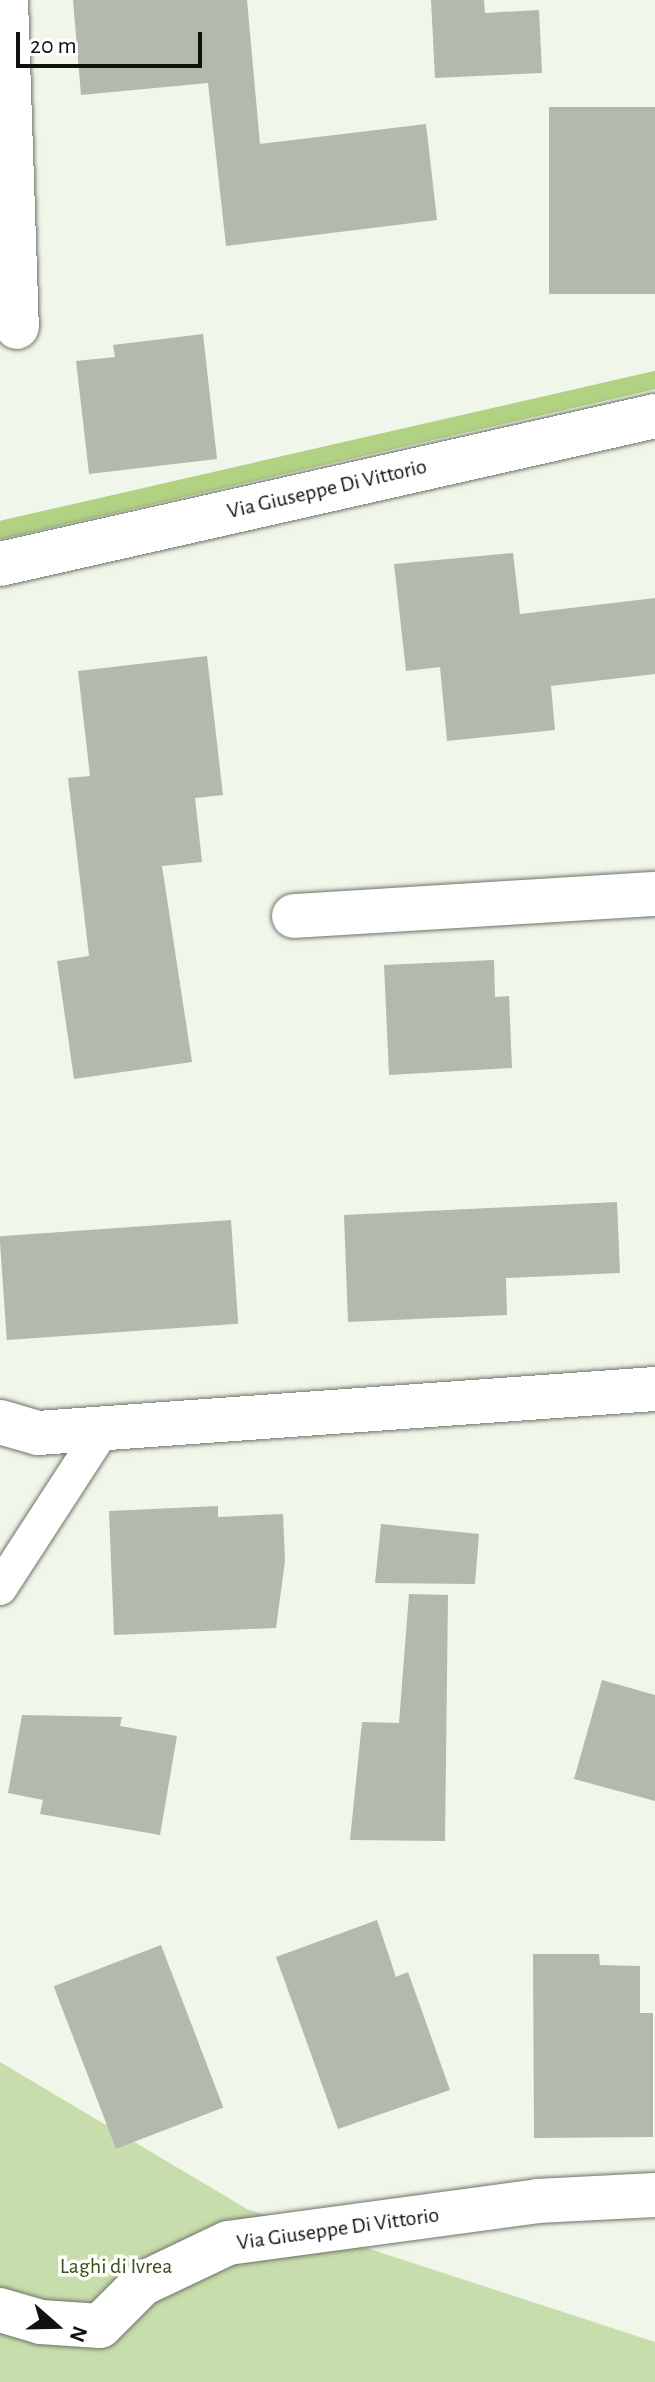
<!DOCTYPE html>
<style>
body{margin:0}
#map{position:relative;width:655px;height:2382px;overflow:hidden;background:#f1f6ea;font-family:"Alegreya Sans",sans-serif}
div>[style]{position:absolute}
.green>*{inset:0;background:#c8ddac}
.stream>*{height:18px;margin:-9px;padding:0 9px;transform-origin:9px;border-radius:9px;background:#b1d183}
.building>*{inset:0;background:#b3b9ad;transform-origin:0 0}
.roads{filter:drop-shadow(0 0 2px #6e7368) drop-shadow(0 0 2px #6e7368)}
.service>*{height:34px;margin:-17px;padding:0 17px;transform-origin:17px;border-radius:17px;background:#fff}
.minor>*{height:44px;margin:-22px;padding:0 22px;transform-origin:22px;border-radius:22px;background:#fff}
span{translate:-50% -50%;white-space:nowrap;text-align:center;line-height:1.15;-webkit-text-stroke:7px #fff;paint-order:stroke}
.street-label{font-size:22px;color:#10120d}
.park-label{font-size:22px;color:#3b4f18}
.north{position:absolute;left:16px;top:2286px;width:80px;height:80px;-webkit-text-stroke:6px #fff;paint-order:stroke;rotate:110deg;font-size:22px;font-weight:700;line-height:32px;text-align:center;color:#10120d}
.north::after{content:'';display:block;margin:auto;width:28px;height:36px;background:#10120d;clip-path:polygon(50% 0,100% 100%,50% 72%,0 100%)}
.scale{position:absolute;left:16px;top:32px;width:186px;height:36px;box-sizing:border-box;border:4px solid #10120d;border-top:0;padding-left:10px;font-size:24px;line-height:28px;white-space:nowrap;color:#10120d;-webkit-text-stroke:6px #fff;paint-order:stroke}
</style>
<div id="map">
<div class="green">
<div style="clip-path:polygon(0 2062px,247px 2209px,655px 2342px,655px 2382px,0 2382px)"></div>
</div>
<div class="stream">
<div style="left:0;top:530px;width:672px;rotate:-12.9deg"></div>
</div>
<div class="building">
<div style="clip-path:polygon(73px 0,247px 0,260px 144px,426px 124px,437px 220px,226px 246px,208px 83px,81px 95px)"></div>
<div style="clip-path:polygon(431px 0,484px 0,485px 13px,539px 10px,542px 73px,435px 78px)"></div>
<div style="left:655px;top:107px;width:187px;height:106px;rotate:90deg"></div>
<div style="clip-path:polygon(203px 334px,217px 459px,89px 474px,76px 361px,115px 357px,113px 345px)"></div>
<div style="clip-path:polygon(513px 553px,520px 614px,655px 598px,655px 674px,551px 686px,555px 730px,447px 741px,440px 667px,406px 671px,394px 564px)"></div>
<div style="clip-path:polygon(207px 656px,223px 795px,195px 798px,202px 862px,162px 866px,192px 1062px,74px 1079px,57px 961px,89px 956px,68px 778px,90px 776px,78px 671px)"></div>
<div style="clip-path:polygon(494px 960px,495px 997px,509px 996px,512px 1068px,389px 1075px,384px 965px)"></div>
<div style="clip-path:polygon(617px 1202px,620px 1273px,506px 1278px,507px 1315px,348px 1322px,344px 1215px)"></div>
<div style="left:231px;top:1220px;width:104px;height:232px;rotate:86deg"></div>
<div style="clip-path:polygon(218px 1506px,218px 1517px,283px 1514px,285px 1561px,276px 1628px,114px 1635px,109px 1511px)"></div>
<div style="clip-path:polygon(381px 1524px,479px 1534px,475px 1584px,375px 1583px)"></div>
<div style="clip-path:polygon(409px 1594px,448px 1595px,445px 1841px,350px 1840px,362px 1722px,399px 1723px)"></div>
<div style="clip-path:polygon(602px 1680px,655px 1695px,655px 1801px,574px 1779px)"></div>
<div style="clip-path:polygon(22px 1715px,122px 1717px,120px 1726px,177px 1736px,160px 1835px,40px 1814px,43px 1800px,8px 1793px)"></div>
<div style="clip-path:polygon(377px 1920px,396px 1977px,408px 1972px,450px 2090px,338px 2129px,276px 1957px)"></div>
<div style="left:161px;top:1945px;width:174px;height:115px;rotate:69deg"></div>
<div style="clip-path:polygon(533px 1954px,599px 1954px,600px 1965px,640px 1966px,640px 2013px,653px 2013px,653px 2137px,534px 2138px)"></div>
</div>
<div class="roads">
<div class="service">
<div style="left:0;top:1588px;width:191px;rotate:-57deg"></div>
</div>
<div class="minor">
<div style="left:6px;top:0;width:327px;rotate:88.1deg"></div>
<div style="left:0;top:564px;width:672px;rotate:-12.73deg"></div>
<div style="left:294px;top:916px;width:362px;rotate:-3.5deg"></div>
<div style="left:0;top:1422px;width:40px;rotate:16deg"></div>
<div style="left:38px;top:1433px;width:619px;rotate:-4.08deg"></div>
<div style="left:0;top:2310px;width:43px;rotate:16.3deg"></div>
<div style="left:41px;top:2322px;width:59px;rotate:3.9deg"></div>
<div style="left:100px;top:2326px;width:59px;rotate:-45deg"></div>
<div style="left:142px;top:2284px;width:95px;rotate:-25.5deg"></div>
<div style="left:228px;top:2243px;width:312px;rotate:-7.7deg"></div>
<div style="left:537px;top:2201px;width:118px;rotate:-2.9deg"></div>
</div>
</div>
<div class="street-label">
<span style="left:327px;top:489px;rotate:-13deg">Via Giuseppe Di Vittorio</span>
<span style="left:338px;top:2229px;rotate:-8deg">Via Giuseppe Di Vittorio</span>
</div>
<div class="park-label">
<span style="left:116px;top:2267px">Laghi di Ivrea</span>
</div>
<div class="north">N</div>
<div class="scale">20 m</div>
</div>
